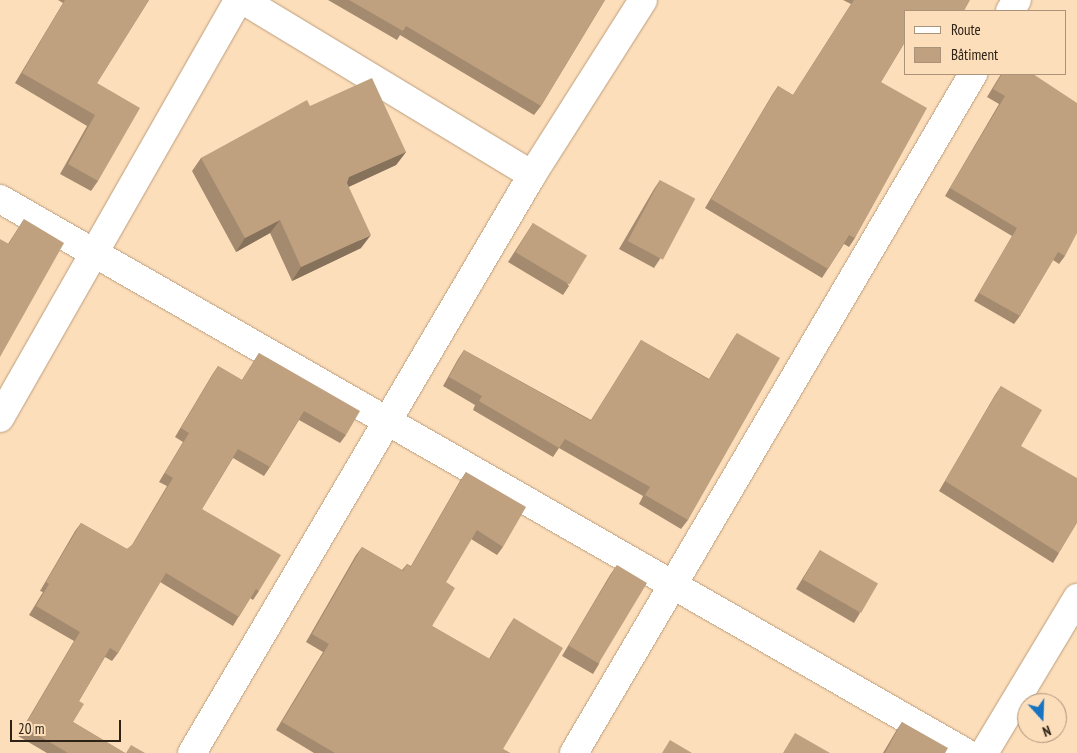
<!DOCTYPE html>
<meta charset="utf-8">
<style>
body{margin:0}
#map{position:relative;width:1077px;height:753px;overflow:hidden;background:#fddebb;font-family:"PT Sans Narrow",sans-serif}
div>[style]{position:absolute}
.roads{filter:drop-shadow(0 0 1px #bb9e7c) drop-shadow(0 0 1px #bb9e7c)}
.minor>*{height:28px;margin:-14px;padding:0 14px;transform-origin:14px;border-radius:14px;background:#fff}
.wall>*{inset:0;background:#a48a6e}
.shaded-wall>*{inset:0;background:#86715a}
.building>*{inset:0;background:#bfa180;transform-origin:0 0}
span{translate:-50% -50%;white-space:nowrap;text-align:center;line-height:1.15;-webkit-text-stroke:4.5px #fddebb;paint-order:stroke}
.legend{position:absolute;left:904px;top:10px;width:162px;height:65px;box-sizing:border-box;background:#fddebb;border:1px solid #aa9379;margin:0;padding:6px 9px;list-style:none;font-size:15px;color:#2d2215}
.legend li{display:flex;align-items:center;gap:10px;height:25px}
.legend b{width:25px;border:1px solid #aa9379}
.north{position:absolute;left:1017px;top:693px;width:50px;height:50px;box-sizing:border-box;background:#fddebb;border:1px solid #aa9379;border-radius:50%;rotate:160deg;font-size:14px;font-weight:700;line-height:20px;text-align:center;color:#2d2215}
.north::after{content:'';display:block;margin:auto;width:18px;height:22px;background:#1873c0;clip-path:polygon(50% 0,100% 100%,50% 72%,0 100%)}
.scale{position:absolute;left:10px;top:720px;width:111px;height:22px;box-sizing:border-box;border:2px solid #2d2215;border-top:0;padding-left:6px;font-size:15px;line-height:18px;white-space:nowrap;color:#2d2215;-webkit-text-stroke:4px #fddebb;paint-order:stroke}
</style>
<div id="map">
<div class="roads">
<div class="minor">
<div style="left:243px;top:0;width:338px;rotate:31.2deg"></div>
<div style="left:1010px;top:11px;width:13px;rotate:-58deg"></div>
<div style="left:0;top:199px;width:1114px;rotate:29.83deg"></div>
<div style="left:0;top:418px;width:481px;rotate:-60.3deg"></div>
<div style="left:192px;top:753px;width:671px;rotate:-59.53deg"></div>
<div style="left:532px;top:175px;width:207px;rotate:-57.6deg"></div>
<div style="left:574px;top:753px;width:788px;rotate:-59.56deg"></div>
<div style="left:984px;top:753px;width:181px;rotate:-59deg"></div>
</div>
</div>
<div class="wall">
<div style="clip-path:polygon(58px 0,149px 0,97px 83px,98px 181px,91px 191px,60px 174px,87px 126px,15px 83px,63px 3px)"></div>
<div style="clip-path:polygon(328px 0,605px 0,541px 106px,534px 115px,400px 35px,397px 40px)"></div>
<div style="clip-path:polygon(843px 0,970px 0,906px 11px,906px 42px,905px 42px,881px 82px,855px 238px,849px 247px,844px 244px,822px 278px,705px 208px,772px 95px,778px 86px,793px 95px,851px 4px)"></div>
<div style="clip-path:polygon(1001px 74px,1033px 74px,1065px 256px,1059px 264px,1053px 260px,1020px 316px,1014px 324px,974px 301px,1012px 236px,945px 196px,999px 104px,987px 97px)"></div>
<div style="clip-path:polygon(310px 106px,406px 152px,396px 165px,348px 187px,361px 248px,292px 281px,270px 233px,236px 252px,192px 171px,201px 158px)"></div>
<div style="clip-path:polygon(660px 180px,660px 259px,654px 268px,619px 249px,654px 189px)"></div>
<div style="clip-path:polygon(24px 219px,0 357px,8px 244px)"></div>
<div style="clip-path:polygon(533px 223px,569px 286px,563px 295px,508px 262px)"></div>
<div style="clip-path:polygon(737px 333px,688px 520px,681px 529px,639px 504px,643px 496px,559px 448px,553px 457px,473px 410px,475px 405px,443px 386px,458px 359px,464px 350px,591px 420px,641px 340px,709px 379px,731px 342px)"></div>
<div style="clip-path:polygon(259px 353px,346px 435px,340px 443px,299px 420px,270px 467px,264px 476px,233px 458px,202px 509px,259px 591px,253px 600px,250px 598px,233px 626px,160px 582px,118px 653px,112px 661px,105px 657px,79px 701px,73px 722px,125px 753px,47px 753px,18px 736px,74px 641px,29px 615px,43px 592px,40px 591px,75px 531px,81px 523px,127px 549px,132px 545px,167px 486px,159px 482px,183px 442px,175px 437px,212px 375px,218px 366px,242px 380px)"></div>
<div style="clip-path:polygon(1001px 386px,1021px 446px,1059px 553px,1053px 563px,939px 491px,995px 395px)"></div>
<div style="clip-path:polygon(466px 472px,503px 547px,497px 555px,471px 539px,446px 582px,432px 626px,489px 659px,508px 627px,514px 618px,503px 749px,510px 753px,314px 753px,276px 730px,323px 652px,306px 642px,356px 555px,362px 547px,402px 570px,407px 564px,411px 566px,460px 481px)"></div>
<div style="clip-path:polygon(820px 550px,860px 613px,854px 623px,796px 589px)"></div>
<div style="clip-path:polygon(617px 565px,599px 664px,593px 674px,562px 656px,610px 575px)"></div>
<div style="clip-path:polygon(902px 722px,945px 753px,883px 753px,896px 731px)"></div>
</div>
<div class="shaded-wall">
<div style="clip-path:polygon(406px 152px,396px 165px,340px 191px,349px 177px)"></div>
<div style="clip-path:polygon(280px 220px,270px 233px,236px 252px,245px 238px)"></div>
<div style="clip-path:polygon(371px 235px,361px 248px,292px 281px,301px 267px)"></div>
</div>
<div class="building">
<div style="clip-path:polygon(65px 0,149px 0,97px 83px,140px 108px,98px 181px,68px 164px,95px 115px,22px 73px)"></div>
<div style="clip-path:polygon(349px 0,605px 0,541px 106px,406px 26px,403px 31px)"></div>
<div style="clip-path:polygon(854px 0,970px 0,964px 11px,906px 11px,906px 40px,881px 82px,927px 108px,855px 238px,849px 235px,828px 269px,711px 199px,778px 86px,793px 95px)"></div>
<div style="clip-path:polygon(1002px 74px,1033px 74px,1077px 103px,1077px 233px,1065px 256px,1058px 252px,1020px 316px,979px 293px,1017px 228px,950px 188px,1005px 96px,993px 89px)"></div>
<div style="clip-path:polygon(372px 78px,406px 152px,349px 177px,347px 183px,371px 235px,301px 267px,280px 220px,245px 238px,201px 158px,307px 100px,310px 106px)"></div>
<div style="left:660px;top:180px;width:40px;height:69px;rotate:28deg"></div>
<div style="clip-path:polygon(24px 219px,64px 243px,0 357px,0 239px,9px 244px)"></div>
<div style="left:533px;top:223px;width:63px;height:34px;rotate:31deg"></div>
<div style="clip-path:polygon(737px 333px,780px 358px,688px 520px,645px 495px,650px 487px,565px 439px,559px 448px,479px 401px,482px 396px,449px 377px,464px 350px,591px 421px,641px 340px,709px 380px)"></div>
<div style="clip-path:polygon(259px 353px,360px 411px,346px 435px,304px 411px,270px 467px,238px 449px,202px 509px,281px 555px,259px 591px,256px 589px,239px 617px,166px 573px,118px 653px,110px 648px,79px 701px,84px 704px,73px 722px,125px 753px,68px 753px,24px 727px,80px 632px,36px 606px,49px 584px,46px 582px,81px 523px,127px 549px,133px 544px,173px 478px,165px 473px,189px 433px,181px 428px,218px 366px,242px 380px)"></div>
<div style="clip-path:polygon(1001px 386px,1042px 410px,1021px 446px,1077px 478px,1077px 523px,1059px 553px,945px 481px)"></div>
<div style="clip-path:polygon(466px 472px,526px 507px,503px 547px,477px 530px,446px 582px,455px 588px,432px 626px,490px 659px,514px 618px,563px 648px,503px 749px,510px 753px,335px 753px,282px 722px,329px 644px,312px 634px,362px 547px,403px 571px,407px 564px,411px 567px)"></div>
<div style="left:820px;top:550px;width:67px;height:34px;rotate:30deg"></div>
<div style="left:617px;top:565px;width:35px;height:94px;rotate:31deg"></div>
<div style="clip-path:polygon(902px 722px,948px 748px,945px 753px,885px 753px)"></div>
<div style="clip-path:polygon(795px 733px,830px 753px,783px 753px)"></div>
<div style="clip-path:polygon(670px 740px,692px 753px,662px 753px)"></div>
<div style="clip-path:polygon(131px 745px,145px 753px,126px 753px)"></div>
</div>
<ul class="legend">
<li><b style="height:6px;background:#fff"></b>Route</li>
<li><b style="height:14px;background:#bfa180"></b>Bâtiment</li>
</ul>
<div class="north">N</div>
<div class="scale">20 m</div>
</div>
